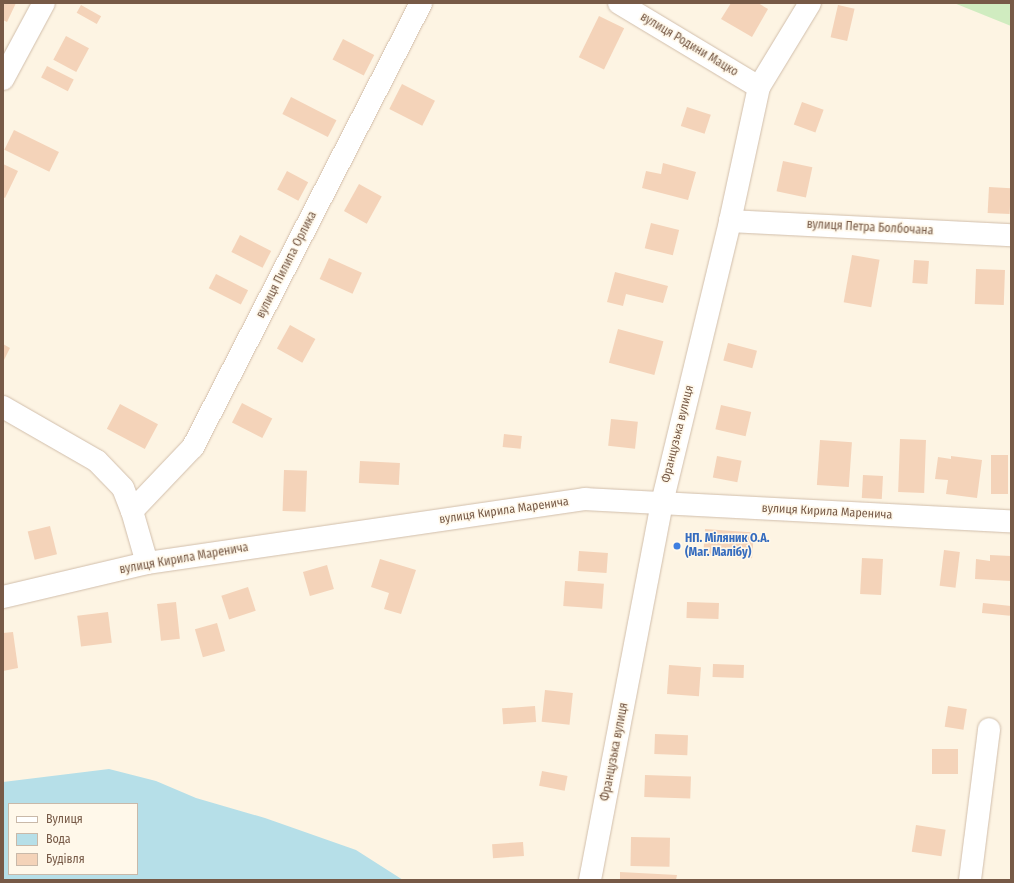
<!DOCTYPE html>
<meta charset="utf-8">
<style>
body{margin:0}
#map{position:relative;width:1014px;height:883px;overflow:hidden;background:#fdf4e3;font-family:"Fira Sans Condensed",sans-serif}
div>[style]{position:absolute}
.green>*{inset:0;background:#d0ecc0}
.water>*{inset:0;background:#b6dfe8}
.building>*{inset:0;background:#f4d3b9;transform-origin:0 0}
.roads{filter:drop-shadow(0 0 1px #d1beab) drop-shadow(0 0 1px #d1beab)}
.minor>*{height:22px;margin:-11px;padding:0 11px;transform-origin:11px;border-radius:11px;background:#fff}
.dots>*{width:11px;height:11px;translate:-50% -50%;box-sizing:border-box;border:2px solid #fff8ea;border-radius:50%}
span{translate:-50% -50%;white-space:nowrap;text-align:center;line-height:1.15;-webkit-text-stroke:3px #fff8ea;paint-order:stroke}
.street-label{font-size:12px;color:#775a47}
.shop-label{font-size:12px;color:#366cbe;font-weight:700}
.left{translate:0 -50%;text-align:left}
.frame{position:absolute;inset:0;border:4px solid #775a47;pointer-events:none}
.legend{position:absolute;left:8px;top:803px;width:130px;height:72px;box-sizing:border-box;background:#fff8ea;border:1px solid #c9b9a9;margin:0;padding:5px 7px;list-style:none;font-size:12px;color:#775a47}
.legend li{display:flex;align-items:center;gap:8px;height:20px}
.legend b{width:20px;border:1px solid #c9b9a9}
</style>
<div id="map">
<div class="green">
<div style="clip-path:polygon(954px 3px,1011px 3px,1011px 26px)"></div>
</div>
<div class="water">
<div style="clip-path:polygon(evenodd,109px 769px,156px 781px,196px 798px,265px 818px,356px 850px,403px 880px,3px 880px,3px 782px,109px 769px,9px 804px,137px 804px,137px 874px,9px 874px,9px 804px)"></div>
</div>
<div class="building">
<div style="clip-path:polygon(3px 3px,16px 3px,7px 22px,3px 20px)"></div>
<div style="clip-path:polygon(731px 3px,758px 3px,768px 9px,752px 37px,721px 19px)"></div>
<div style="left:81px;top:5px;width:23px;height:9px;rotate:29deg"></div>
<div style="left:838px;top:5px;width:17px;height:33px;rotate:13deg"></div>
<div style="left:599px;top:16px;width:28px;height:46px;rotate:26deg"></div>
<div style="left:66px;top:36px;width:26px;height:27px;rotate:28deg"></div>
<div style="left:343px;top:39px;width:35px;height:23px;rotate:27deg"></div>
<div style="left:47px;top:66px;width:30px;height:13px;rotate:27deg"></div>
<div style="left:402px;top:84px;width:37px;height:28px;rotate:27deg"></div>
<div style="left:291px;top:97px;width:51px;height:19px;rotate:27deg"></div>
<div style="left:802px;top:102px;width:23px;height:24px;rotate:20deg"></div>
<div style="left:687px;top:107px;width:25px;height:20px;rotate:18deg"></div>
<div style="left:14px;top:130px;width:50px;height:22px;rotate:26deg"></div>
<div style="left:783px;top:161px;width:30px;height:31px;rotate:12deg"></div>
<div style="clip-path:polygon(663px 163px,696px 172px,688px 200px,642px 188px,646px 171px,661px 174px)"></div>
<div style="clip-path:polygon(3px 164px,18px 171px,5px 198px,3px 197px)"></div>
<div style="left:287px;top:171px;width:24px;height:21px;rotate:28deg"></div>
<div style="left:359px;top:184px;width:26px;height:31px;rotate:29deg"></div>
<div style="left:989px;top:187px;width:22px;height:26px;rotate:3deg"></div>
<div style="left:651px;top:223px;width:29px;height:26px;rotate:14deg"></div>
<div style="left:240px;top:235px;width:35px;height:19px;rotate:27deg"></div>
<div style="left:852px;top:255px;width:28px;height:48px;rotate:10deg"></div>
<div style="left:329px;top:258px;width:36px;height:23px;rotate:24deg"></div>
<div style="left:914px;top:260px;width:15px;height:23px;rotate:4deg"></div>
<div style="left:976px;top:269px;width:29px;height:35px;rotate:2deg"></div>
<div style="clip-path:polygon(615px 272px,668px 286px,663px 303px,626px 294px,623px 306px,607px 302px)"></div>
<div style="left:216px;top:274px;width:36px;height:16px;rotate:27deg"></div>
<div style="left:290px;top:325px;width:29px;height:27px;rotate:29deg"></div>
<div style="left:618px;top:329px;width:47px;height:35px;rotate:15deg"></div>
<div style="left:728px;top:343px;width:30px;height:18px;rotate:15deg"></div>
<div style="clip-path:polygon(3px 344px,10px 348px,3px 362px)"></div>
<div style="left:242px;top:403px;width:34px;height:22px;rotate:27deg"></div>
<div style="left:120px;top:404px;width:43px;height:28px;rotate:28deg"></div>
<div style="left:721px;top:405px;width:31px;height:25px;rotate:13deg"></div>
<div style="left:611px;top:419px;width:27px;height:27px;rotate:6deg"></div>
<div style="left:504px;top:434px;width:18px;height:13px;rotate:6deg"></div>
<div style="left:900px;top:439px;width:26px;height:53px;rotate:2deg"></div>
<div style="left:820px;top:440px;width:32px;height:45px;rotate:4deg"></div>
<div style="left:991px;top:455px;width:17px;height:39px"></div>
<div style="left:717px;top:456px;width:25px;height:22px;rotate:11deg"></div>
<div style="clip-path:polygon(951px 456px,982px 460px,977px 498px,946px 494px,948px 480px,935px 479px,938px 457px,951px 459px)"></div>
<div style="left:360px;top:461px;width:40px;height:22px;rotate:3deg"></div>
<div style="left:284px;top:470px;width:23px;height:41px;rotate:2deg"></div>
<div style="left:863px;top:475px;width:20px;height:23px;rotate:3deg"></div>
<div style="left:50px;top:526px;width:29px;height:23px;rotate:76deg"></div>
<div style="left:705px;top:529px;width:49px;height:26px;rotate:4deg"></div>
<div style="left:944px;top:550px;width:16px;height:36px;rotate:7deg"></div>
<div style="left:579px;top:551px;width:29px;height:20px;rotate:4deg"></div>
<div style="clip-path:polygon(990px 555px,1011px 556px,1011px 581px,975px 579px,976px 559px,990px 561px)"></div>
<div style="left:862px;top:558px;width:21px;height:36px;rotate:3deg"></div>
<div style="clip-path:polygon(380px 559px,416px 570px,401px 614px,384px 609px,389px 593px,371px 587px)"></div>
<div style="left:327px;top:565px;width:25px;height:25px;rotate:74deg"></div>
<div style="left:565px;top:581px;width:39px;height:25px;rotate:4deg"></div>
<div style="left:248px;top:587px;width:25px;height:28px;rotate:72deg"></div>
<div style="left:176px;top:602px;width:37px;height:19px;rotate:84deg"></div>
<div style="left:687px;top:602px;width:32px;height:16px;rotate:2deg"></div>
<div style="left:983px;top:603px;width:28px;height:10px;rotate:6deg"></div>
<div style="left:108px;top:612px;width:31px;height:31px;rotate:83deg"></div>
<div style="left:217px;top:623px;width:29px;height:23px;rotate:74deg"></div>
<div style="clip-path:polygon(13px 632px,18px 668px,3px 671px,3px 633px)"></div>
<div style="left:713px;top:664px;width:31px;height:13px;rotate:2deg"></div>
<div style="left:669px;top:665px;width:32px;height:29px;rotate:4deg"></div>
<div style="left:545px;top:690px;width:28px;height:32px;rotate:6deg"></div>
<div style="left:535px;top:706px;width:16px;height:33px;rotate:86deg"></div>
<div style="left:948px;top:706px;width:19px;height:21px;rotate:9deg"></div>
<div style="left:655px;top:734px;width:33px;height:20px;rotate:2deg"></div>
<div style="left:932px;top:749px;width:26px;height:25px"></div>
<div style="left:542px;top:771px;width:26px;height:15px;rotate:11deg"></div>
<div style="left:645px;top:775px;width:46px;height:22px;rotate:2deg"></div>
<div style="left:916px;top:825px;width:30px;height:27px;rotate:9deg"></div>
<div style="left:631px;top:837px;width:39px;height:29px;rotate:1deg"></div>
<div style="left:523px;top:842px;width:14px;height:31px;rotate:86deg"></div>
<div style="clip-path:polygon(620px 872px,677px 875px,676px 880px,620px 880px)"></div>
</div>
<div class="roads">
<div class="minor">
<div style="left:619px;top:3px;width:163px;rotate:31deg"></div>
<div style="left:3px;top:79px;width:86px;rotate:-61.7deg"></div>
<div style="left:730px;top:221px;width:281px;rotate:2.9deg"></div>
<div style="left:3px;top:407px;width:108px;rotate:29.9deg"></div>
<div style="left:97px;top:461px;width:37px;rotate:46deg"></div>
<div style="left:123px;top:488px;width:25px;rotate:69deg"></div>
<div style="left:132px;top:511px;width:54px;rotate:73.9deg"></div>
<div style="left:132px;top:511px;width:88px;rotate:-46.4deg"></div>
<div style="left:193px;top:447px;width:499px;rotate:-62.8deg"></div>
<div style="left:3px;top:597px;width:148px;rotate:-13.3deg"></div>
<div style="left:147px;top:563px;width:443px;rotate:-8.3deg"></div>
<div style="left:585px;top:499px;width:427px;rotate:3deg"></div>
<div style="left:590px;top:880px;width:384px;rotate:-79.2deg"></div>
<div style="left:662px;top:503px;width:290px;rotate:-76.4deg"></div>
<div style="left:730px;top:221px;width:137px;rotate:-77.8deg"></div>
<div style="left:759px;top:87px;width:98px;rotate:-58.7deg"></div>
<div style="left:970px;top:880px;width:152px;rotate:-82.8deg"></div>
</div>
</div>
<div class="dots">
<div style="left:677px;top:546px;background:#3f7fe0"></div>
</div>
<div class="street-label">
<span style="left:689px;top:45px;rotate:31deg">вулиця Родини Мацко</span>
<span style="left:870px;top:228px;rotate:3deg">вулиця Петра Болбочана</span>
<span style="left:287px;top:265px;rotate:-63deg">вулиця Пилипа Орлика</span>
<span style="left:678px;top:434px;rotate:-76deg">Французька вулиця</span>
<span style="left:504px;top:511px;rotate:-8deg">вулиця Кирила Маренича</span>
<span style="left:827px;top:512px;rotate:3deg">вулиця Кирила Маренича</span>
<span style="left:184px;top:559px;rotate:-10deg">вулиця Кирила Маренича</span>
<span style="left:615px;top:752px;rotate:-79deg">Французька вулиця</span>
</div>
<div class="shop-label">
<span class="left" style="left:685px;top:546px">НП. Міляник О.А.<br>(Маг. Малібу)</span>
</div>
<div class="frame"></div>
<ul class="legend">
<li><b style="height:5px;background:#fff"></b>Вулиця</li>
<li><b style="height:11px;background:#b6dfe8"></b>Вода</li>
<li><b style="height:11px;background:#f4d3b9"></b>Будівля</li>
</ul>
</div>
